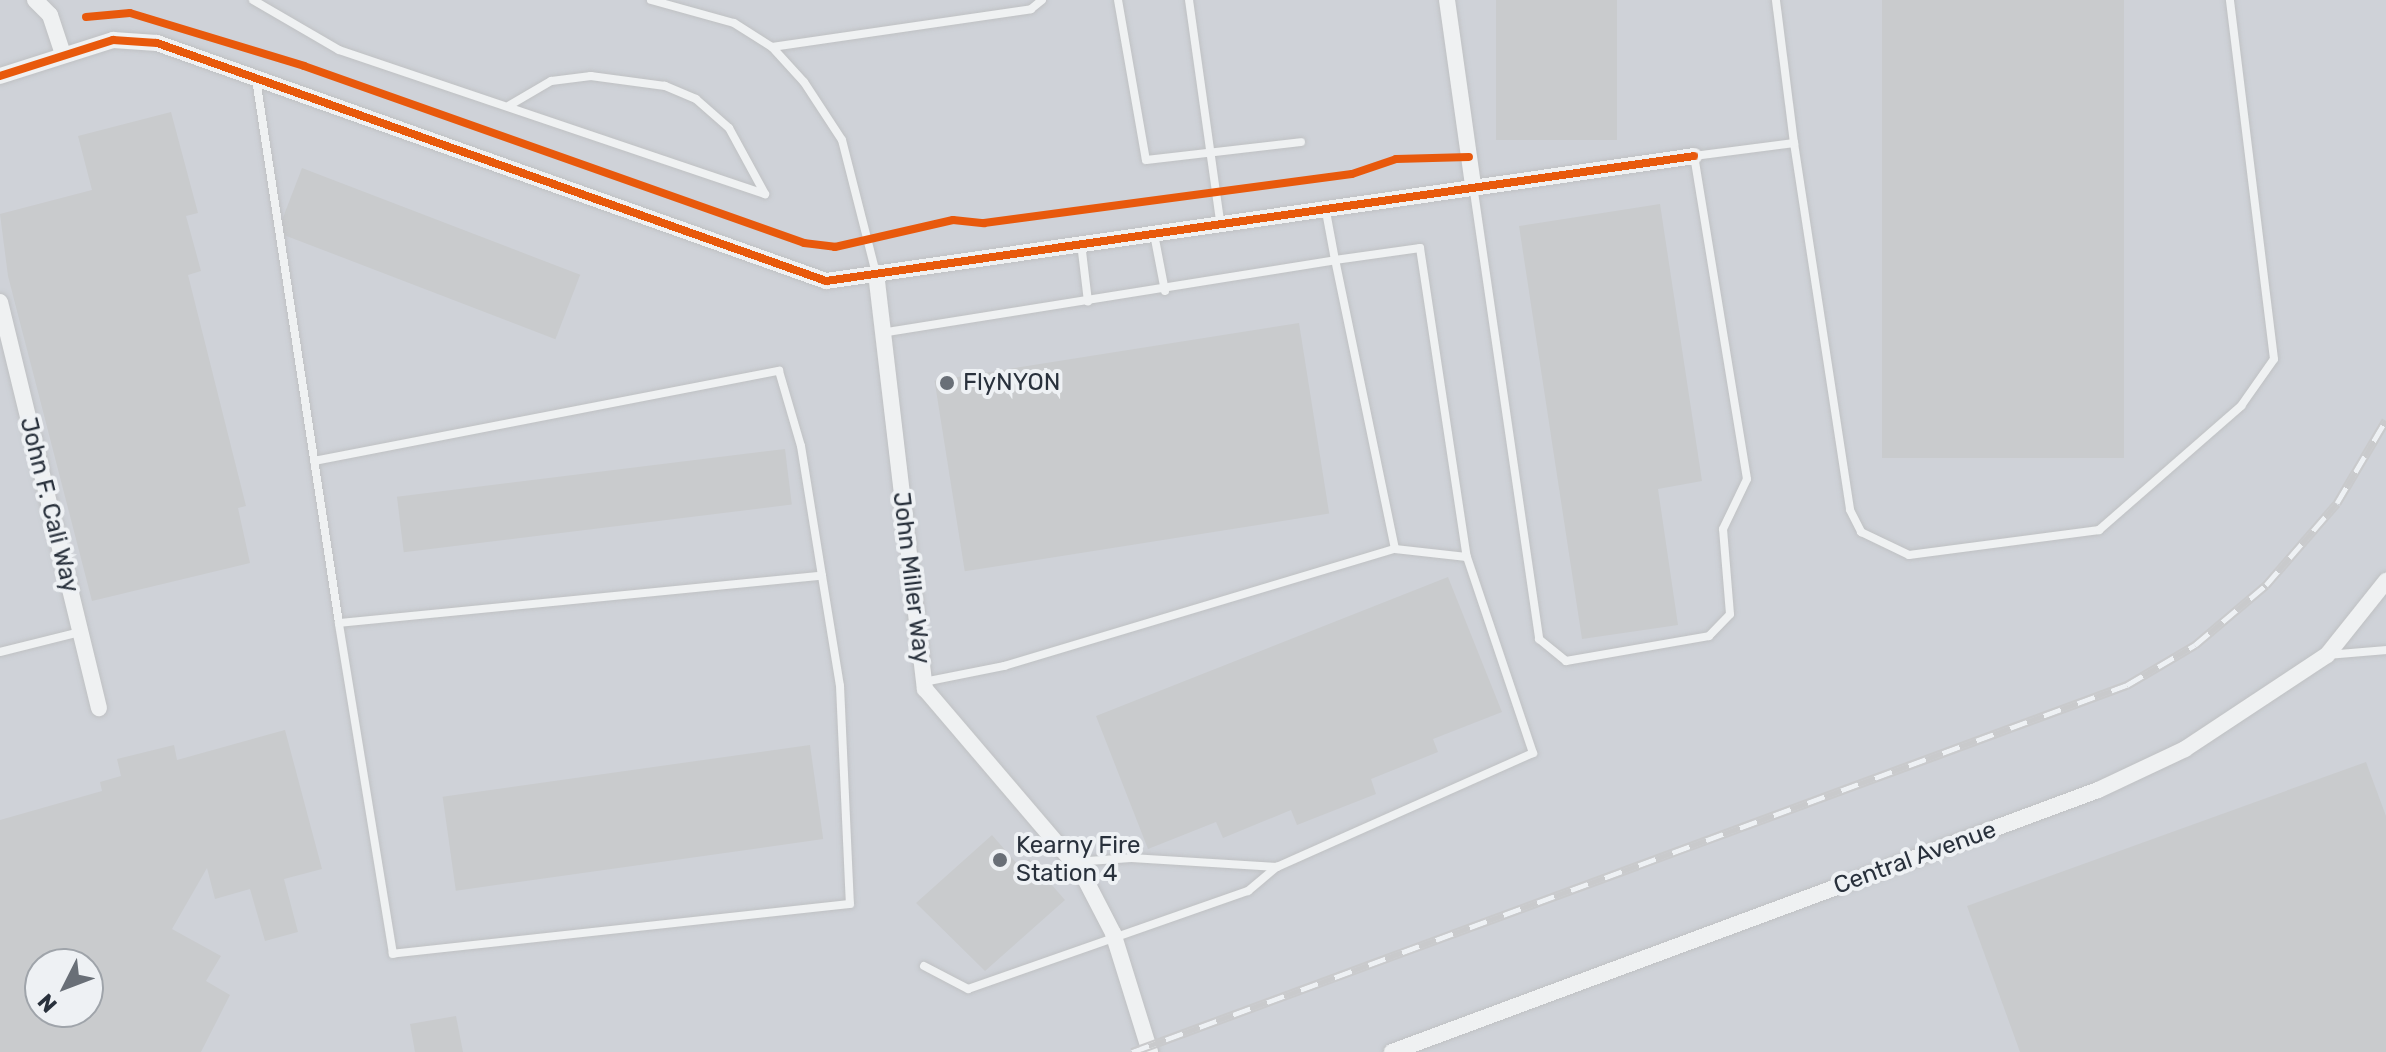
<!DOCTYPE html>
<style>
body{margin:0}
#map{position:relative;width:2386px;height:1052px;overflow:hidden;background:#e1e3e5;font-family:Rubik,sans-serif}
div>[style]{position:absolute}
.built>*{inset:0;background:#cfd2d8}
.building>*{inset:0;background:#c9cbcd;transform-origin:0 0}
.roads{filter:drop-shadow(0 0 2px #bfc1c3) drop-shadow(0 0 2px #bfc1c3)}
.lane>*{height:8px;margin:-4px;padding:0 4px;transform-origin:4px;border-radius:4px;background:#eff1f2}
.street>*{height:16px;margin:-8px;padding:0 8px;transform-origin:8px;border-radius:8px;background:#eff1f2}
.rail>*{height:9px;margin-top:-4.5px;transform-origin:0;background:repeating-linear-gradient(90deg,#eef1f4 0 18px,#c9cacc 0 36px);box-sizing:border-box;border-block:2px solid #c9cacc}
.cycleway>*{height:8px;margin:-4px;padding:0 4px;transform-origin:4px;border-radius:4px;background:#e8590c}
.dots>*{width:22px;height:22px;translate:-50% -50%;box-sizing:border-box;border:4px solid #eef1f4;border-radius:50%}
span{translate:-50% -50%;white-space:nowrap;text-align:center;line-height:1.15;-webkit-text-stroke:8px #eef1f4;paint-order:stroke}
.poi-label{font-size:24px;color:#29313c}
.left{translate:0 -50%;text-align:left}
.street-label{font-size:24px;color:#29313c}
.north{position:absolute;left:24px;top:948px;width:80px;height:80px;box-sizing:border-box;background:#eef1f4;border:2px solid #9fa4aa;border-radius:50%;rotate:228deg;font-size:22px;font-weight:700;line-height:32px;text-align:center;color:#29313c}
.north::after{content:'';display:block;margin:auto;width:28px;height:36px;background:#696f77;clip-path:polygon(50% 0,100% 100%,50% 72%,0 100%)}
</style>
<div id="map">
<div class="built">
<div style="clip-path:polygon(evenodd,0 0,2386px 0,2386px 1052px,0 1052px,0 0,40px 964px,88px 964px,88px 1012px,40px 1012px,40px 964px)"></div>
</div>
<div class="building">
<div style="left:1496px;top:0;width:121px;height:140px"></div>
<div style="left:1882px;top:0;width:242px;height:458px"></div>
<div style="clip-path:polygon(171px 112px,198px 213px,186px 216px,201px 271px,188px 275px,246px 506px,238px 508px,250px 563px,92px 601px,8px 276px,0 214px,92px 190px,78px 136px)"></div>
<div style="left:302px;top:168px;width:298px;height:69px;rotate:21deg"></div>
<div style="clip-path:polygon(1660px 204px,1702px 481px,1658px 489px,1678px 625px,1582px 639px,1519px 226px)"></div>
<div style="left:1299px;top:323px;width:193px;height:369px;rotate:81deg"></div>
<div style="left:785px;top:449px;width:56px;height:391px;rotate:83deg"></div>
<div style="clip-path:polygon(1448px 577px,1502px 712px,1433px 739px,1438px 752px,1371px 779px,1376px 794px,1297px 825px,1291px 810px,1223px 838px,1216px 822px,1148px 849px,1096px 716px)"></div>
<div style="clip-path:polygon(evenodd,285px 730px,322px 869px,284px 879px,298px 932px,265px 941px,250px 889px,215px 899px,207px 868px,172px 929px,221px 956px,206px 981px,230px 995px,201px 1052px,0 1052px,0 820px,102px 791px,100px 782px,121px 776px,117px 759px,174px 745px,177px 760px,285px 730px,40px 964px,88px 964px,88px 1012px,40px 1012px,40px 964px)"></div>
<div style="left:810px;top:745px;width:95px;height:371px;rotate:82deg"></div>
<div style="clip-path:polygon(2366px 762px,2386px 816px,2386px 1052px,2020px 1052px,1967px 906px)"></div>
<div style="clip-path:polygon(992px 835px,1020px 867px,1029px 859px,1065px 900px,985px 971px,916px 903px)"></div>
<div style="clip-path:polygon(456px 1016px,463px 1052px,415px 1052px,410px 1024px)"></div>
</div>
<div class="roads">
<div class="lane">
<div style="left:253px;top:0;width:99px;rotate:30.2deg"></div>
<div style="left:339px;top:50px;width:450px;rotate:18.7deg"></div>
<div style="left:765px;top:194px;width:75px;rotate:-118.6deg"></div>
<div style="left:729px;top:128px;width:44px;rotate:-138.7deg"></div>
<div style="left:696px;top:99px;width:34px;rotate:-157deg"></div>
<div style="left:665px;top:86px;width:75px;rotate:-172.3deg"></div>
<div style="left:591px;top:76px;width:40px;rotate:172.9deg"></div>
<div style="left:551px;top:81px;width:48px;rotate:149.7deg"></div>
<div style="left:651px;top:0;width:86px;rotate:15.5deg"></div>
<div style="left:734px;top:23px;width:45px;rotate:32.3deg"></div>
<div style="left:772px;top:47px;width:47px;rotate:47.6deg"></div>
<div style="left:804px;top:82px;width:69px;rotate:56.8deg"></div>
<div style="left:842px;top:140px;width:137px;rotate:75.7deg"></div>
<div style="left:1118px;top:0;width:162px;rotate:80.1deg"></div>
<div style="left:1146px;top:160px;width:156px;rotate:-6.6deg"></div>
<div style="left:1189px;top:0;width:222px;rotate:82deg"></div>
<div style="left:772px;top:47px;width:262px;rotate:-8.3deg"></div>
<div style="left:1031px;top:9px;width:14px;rotate:-39deg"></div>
<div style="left:256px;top:79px;width:550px;rotate:81.33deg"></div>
<div style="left:1794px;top:143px;width:371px;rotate:81.3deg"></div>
<div style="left:1850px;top:510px;width:25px;rotate:63deg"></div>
<div style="left:1861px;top:532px;width:53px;rotate:25.6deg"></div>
<div style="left:1909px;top:555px;width:192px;rotate:-7.5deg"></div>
<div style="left:2099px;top:530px;width:189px;rotate:-41.1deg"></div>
<div style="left:2241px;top:406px;width:57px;rotate:-54.9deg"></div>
<div style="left:2274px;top:359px;width:362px;rotate:-97deg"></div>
<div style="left:1473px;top:185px;width:459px;rotate:81.7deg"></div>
<div style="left:1539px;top:639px;width:35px;rotate:39deg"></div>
<div style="left:1566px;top:661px;width:145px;rotate:-9.9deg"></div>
<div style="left:1709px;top:636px;width:30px;rotate:-46deg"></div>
<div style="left:1730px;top:614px;width:85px;rotate:-94.7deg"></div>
<div style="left:1723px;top:529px;width:55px;rotate:-64.4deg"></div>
<div style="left:1747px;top:479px;width:327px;rotate:-99.3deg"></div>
<div style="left:1694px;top:156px;width:101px;rotate:-7.4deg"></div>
<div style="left:1794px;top:143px;width:144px;rotate:-97.2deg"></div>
<div style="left:1154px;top:234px;width:58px;rotate:79.1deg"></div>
<div style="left:1081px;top:243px;width:59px;rotate:83.2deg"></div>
<div style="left:881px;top:333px;width:460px;rotate:-9.1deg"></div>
<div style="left:1335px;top:260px;width:55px;rotate:-100.5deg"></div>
<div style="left:314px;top:461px;width:474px;rotate:-11deg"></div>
<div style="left:779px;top:371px;width:78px;rotate:73.7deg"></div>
<div style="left:801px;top:446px;width:132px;rotate:80.8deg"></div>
<div style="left:822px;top:576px;width:111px;rotate:80.7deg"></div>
<div style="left:840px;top:686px;width:218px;rotate:87.4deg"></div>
<div style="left:850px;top:904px;width:460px;rotate:173.8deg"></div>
<div style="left:393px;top:954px;width:335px;rotate:-99.3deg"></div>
<div style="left:339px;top:623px;width:485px;rotate:-5.6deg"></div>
<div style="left:1395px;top:549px;width:295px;rotate:-101.7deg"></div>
<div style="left:1335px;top:260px;width:86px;rotate:-8deg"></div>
<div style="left:1420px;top:248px;width:313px;rotate:81.4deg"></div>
<div style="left:0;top:652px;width:82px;rotate:-14deg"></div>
<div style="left:2328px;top:655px;width:58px;rotate:-4.9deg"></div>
<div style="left:924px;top:682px;width:82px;rotate:-11.3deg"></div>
<div style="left:1004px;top:666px;width:408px;rotate:-16.7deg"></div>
<div style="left:1395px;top:549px;width:72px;rotate:6.3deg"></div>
<div style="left:1467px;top:557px;width:207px;rotate:71.4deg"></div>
<div style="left:1533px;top:753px;width:280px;rotate:156deg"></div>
<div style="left:1277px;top:867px;width:146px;rotate:-176.5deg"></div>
<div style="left:1131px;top:858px;width:57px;rotate:176deg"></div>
<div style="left:924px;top:966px;width:50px;rotate:27.6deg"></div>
<div style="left:968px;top:989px;width:297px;rotate:-19.3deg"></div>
<div style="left:1248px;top:891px;width:38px;rotate:-40deg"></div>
</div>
<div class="street">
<div style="left:35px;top:0;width:21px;rotate:45deg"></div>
<div style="left:50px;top:15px;width:41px;rotate:71.6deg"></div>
<div style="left:1447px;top:0;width:186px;rotate:82deg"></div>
<div style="left:0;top:76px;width:119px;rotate:-17.7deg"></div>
<div style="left:113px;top:40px;width:44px;rotate:3.9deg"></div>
<div style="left:157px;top:43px;width:710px;rotate:19.58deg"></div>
<div style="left:826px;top:281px;width:877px;rotate:-8.19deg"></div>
<div style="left:876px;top:273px;width:419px;rotate:83.3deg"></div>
<div style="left:925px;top:689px;width:242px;rotate:49.5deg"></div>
<div style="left:1082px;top:873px;width:68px;rotate:62.7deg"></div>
<div style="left:1113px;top:933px;width:125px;rotate:72.7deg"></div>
<div style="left:0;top:302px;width:418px;rotate:76.3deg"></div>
<div style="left:1392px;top:1052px;width:753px;rotate:-20.36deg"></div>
<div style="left:2098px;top:790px;width:96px;rotate:-25.2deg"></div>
<div style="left:2185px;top:749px;width:170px;rotate:-33.5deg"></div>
<div style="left:2327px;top:655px;width:95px;rotate:-51.4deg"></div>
</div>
</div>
<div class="rail">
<div style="left:1132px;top:1052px;width:1061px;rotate:-20.25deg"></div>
<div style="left:2127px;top:685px;width:79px;rotate:-30.5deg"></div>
<div style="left:2195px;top:645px;width:93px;rotate:-40.2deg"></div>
<div style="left:2266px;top:585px;width:108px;rotate:-49.1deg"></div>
<div style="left:2337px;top:503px;width:96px;rotate:-59.4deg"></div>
</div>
<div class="cycleway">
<div style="left:86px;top:17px;width:44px;rotate:-5.2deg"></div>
<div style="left:130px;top:13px;width:182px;rotate:16.9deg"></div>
<div style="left:304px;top:66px;width:530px;rotate:19.49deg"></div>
<div style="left:804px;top:243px;width:31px;rotate:7deg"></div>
<div style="left:835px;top:247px;width:121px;rotate:-12.9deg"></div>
<div style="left:953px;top:220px;width:31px;rotate:6deg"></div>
<div style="left:984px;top:223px;width:371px;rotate:-7.6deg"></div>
<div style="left:1352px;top:174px;width:46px;rotate:-18.8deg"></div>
<div style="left:1396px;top:159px;width:73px;rotate:-1.6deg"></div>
<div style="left:0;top:76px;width:119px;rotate:-17.7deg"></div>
<div style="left:113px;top:40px;width:44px;rotate:3.9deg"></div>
<div style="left:157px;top:43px;width:710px;rotate:19.58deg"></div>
<div style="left:826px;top:281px;width:877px;rotate:-8.19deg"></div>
</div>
<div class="dots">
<div style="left:947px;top:383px;background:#696f77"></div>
<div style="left:1000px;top:860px;background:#696f77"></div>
</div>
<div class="poi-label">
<span class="left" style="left:963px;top:383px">FlyNYON</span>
<span class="left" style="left:1016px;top:860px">Kearny Fire<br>Station 4</span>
</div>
<div class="street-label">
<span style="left:49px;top:505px;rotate:76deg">John F. Cali Way</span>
<span style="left:911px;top:578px;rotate:83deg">John Miller Way</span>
<span style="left:1915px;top:858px;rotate:-20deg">Central Avenue</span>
</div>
<div class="north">N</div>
</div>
